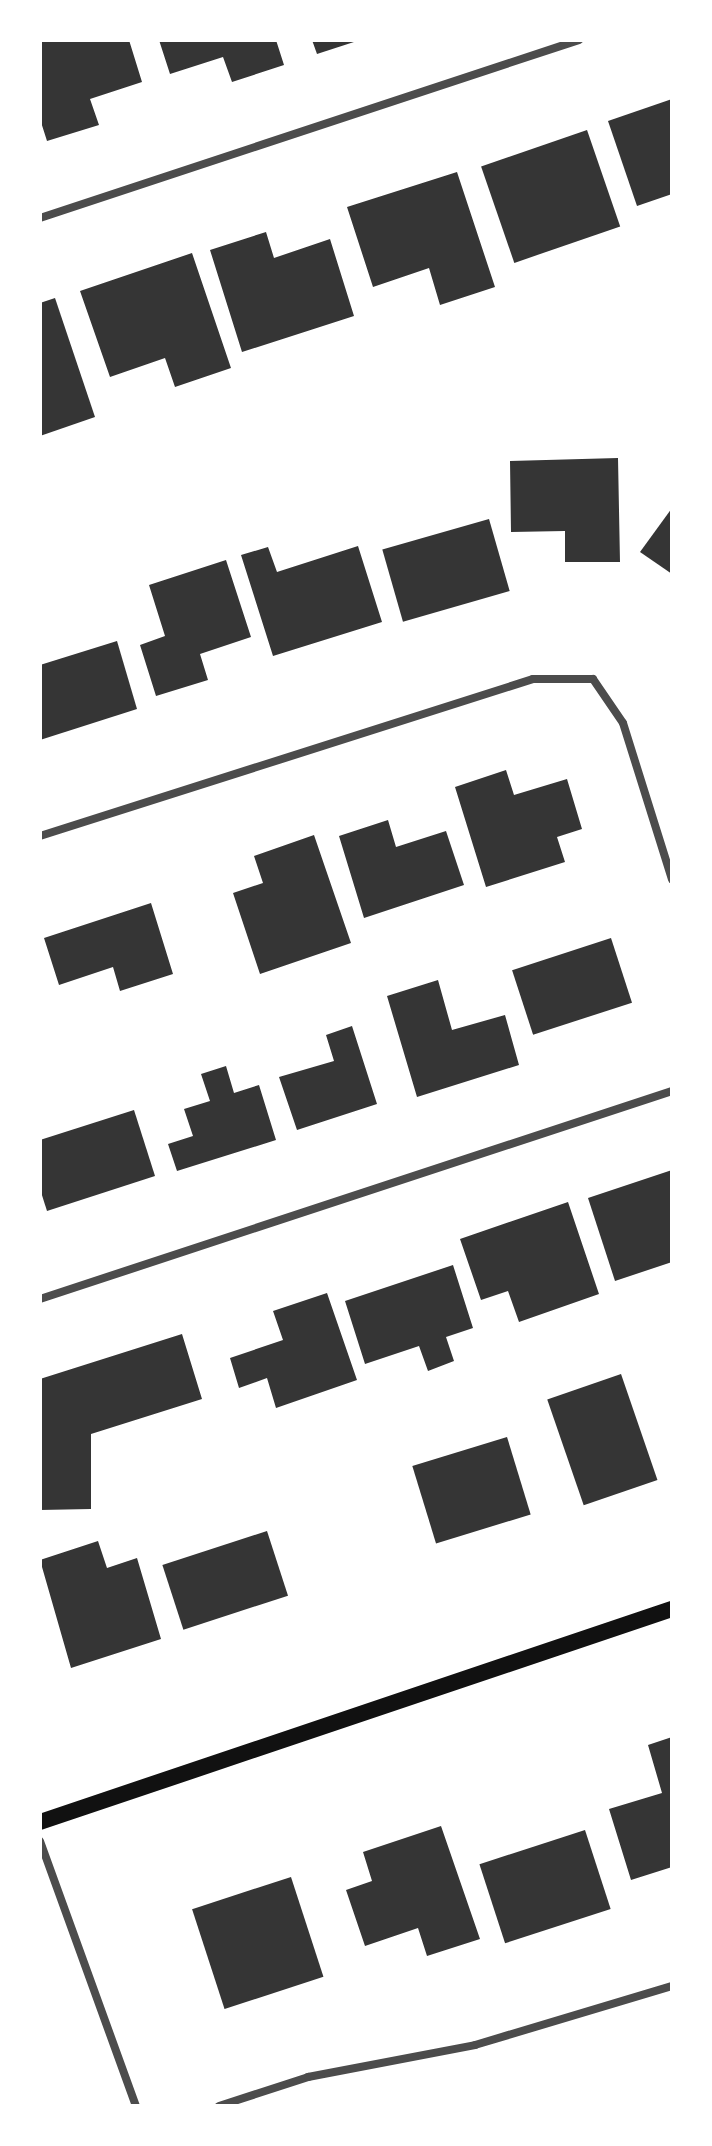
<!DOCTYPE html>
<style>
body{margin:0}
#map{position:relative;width:712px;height:2146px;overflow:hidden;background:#fff;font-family:Signika,sans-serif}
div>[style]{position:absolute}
.building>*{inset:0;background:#353535;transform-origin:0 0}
.minor>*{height:8px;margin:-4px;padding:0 4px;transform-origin:4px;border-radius:4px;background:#4c4c4c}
.secondary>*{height:16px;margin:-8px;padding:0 8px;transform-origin:8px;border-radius:8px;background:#111}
span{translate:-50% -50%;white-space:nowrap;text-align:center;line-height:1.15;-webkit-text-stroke:8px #fff;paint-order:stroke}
.frame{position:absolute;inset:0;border:42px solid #fff;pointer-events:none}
</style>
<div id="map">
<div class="building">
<div style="clip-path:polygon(40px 40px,129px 40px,142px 82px,90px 99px,99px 125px,47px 141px,40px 119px)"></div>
<div style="clip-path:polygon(159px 40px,276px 40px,284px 65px,232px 82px,223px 57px,170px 74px)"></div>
<div style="clip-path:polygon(312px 40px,357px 40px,357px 41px,317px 54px)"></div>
<div style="clip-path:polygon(672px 99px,672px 194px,637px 206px,608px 121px)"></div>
<div style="left:587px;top:130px;width:102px;height:112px;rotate:71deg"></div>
<div style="clip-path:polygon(457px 172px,495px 287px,440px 305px,429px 268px,373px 287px,347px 207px)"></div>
<div style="clip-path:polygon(266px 232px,274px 258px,330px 239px,354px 316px,242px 352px,210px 250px)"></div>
<div style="clip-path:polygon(192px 253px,231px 368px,175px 387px,165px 358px,110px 377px,80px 291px)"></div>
<div style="clip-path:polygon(55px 298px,95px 417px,40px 436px,40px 303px)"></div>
<div style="clip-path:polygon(618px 458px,620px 562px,565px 562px,565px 531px,511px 532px,510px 461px)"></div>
<div style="clip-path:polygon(672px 508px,672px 574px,640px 552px)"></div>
<div style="left:489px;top:519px;width:75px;height:111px;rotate:74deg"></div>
<div style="clip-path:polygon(358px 546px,382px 622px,273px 656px,241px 555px,268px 547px,277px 572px)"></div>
<div style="clip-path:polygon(226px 560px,251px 637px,200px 654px,208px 680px,156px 696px,140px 645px,165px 636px,149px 585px)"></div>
<div style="clip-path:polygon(117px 641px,137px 709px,40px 740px,40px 665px)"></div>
<div style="clip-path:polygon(506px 770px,514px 795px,567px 779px,582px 829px,557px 837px,565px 862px,486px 887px,455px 787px)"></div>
<div style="clip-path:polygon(388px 820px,396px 847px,446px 831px,464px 885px,364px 918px,339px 836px)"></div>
<div style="clip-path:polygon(314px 835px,351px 943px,260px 974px,233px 893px,263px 883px,254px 856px)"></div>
<div style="clip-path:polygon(151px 903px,173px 974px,120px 991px,113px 967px,59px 985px,44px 938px)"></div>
<div style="left:611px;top:938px;width:68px;height:104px;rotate:72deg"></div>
<div style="clip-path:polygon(438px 980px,452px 1030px,505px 1015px,519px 1065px,417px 1097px,387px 996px)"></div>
<div style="clip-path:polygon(352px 1026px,377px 1104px,297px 1130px,279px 1077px,334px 1061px,326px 1035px)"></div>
<div style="clip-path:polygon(226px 1066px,234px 1093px,259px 1085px,276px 1140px,177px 1171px,168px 1144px,193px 1136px,184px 1109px,210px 1101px,201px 1074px)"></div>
<div style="clip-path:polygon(134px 1110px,155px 1176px,47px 1211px,40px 1189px,40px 1140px)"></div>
<div style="clip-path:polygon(672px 1170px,672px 1262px,615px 1281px,588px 1198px)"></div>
<div style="clip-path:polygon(568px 1202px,599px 1294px,519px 1322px,508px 1291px,481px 1300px,460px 1239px)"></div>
<div style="clip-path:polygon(453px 1265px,473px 1328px,446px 1337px,454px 1361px,428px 1371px,419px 1346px,365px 1364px,345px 1301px)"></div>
<div style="clip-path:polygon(327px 1293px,357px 1380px,276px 1408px,267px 1378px,239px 1388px,230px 1358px,283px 1340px,273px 1311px)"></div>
<div style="clip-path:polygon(182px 1334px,202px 1399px,91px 1434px,91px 1509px,40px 1510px,40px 1379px)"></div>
<div style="left:621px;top:1374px;width:112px;height:78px;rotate:71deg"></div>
<div style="left:507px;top:1437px;width:81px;height:99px;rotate:73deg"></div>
<div style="left:267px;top:1531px;width:68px;height:110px;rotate:72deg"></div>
<div style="clip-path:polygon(98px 1541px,107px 1568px,137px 1558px,161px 1639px,71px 1668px,40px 1560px)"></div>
<div style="clip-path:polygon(672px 1737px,672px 1867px,631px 1880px,609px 1809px,662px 1793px,648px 1745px)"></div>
<div style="clip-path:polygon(441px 1826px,480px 1939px,427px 1956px,418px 1928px,365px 1946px,346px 1890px,372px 1881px,363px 1852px)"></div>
<div style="left:585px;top:1830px;width:83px;height:111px;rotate:72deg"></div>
<div style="left:291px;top:1877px;width:105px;height:104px;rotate:72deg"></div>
</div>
<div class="minor">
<div style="left:40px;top:218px;width:568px;rotate:-18.28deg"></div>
<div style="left:40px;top:836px;width:517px;rotate:-17.66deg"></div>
<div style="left:533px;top:679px;width:60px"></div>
<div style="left:593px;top:679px;width:53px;rotate:55.7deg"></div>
<div style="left:623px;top:723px;width:164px;rotate:72.6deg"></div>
<div style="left:40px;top:1299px;width:665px;rotate:-18.22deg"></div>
<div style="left:40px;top:1841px;width:282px;rotate:70.1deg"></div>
<div style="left:219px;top:2106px;width:94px;rotate:-18deg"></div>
<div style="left:308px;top:2077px;width:170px;rotate:-10.8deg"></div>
<div style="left:475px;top:2045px;width:206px;rotate:-16.7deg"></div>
</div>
<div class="secondary">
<div style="left:40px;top:1822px;width:667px;rotate:-18.63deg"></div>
</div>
<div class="frame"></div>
</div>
